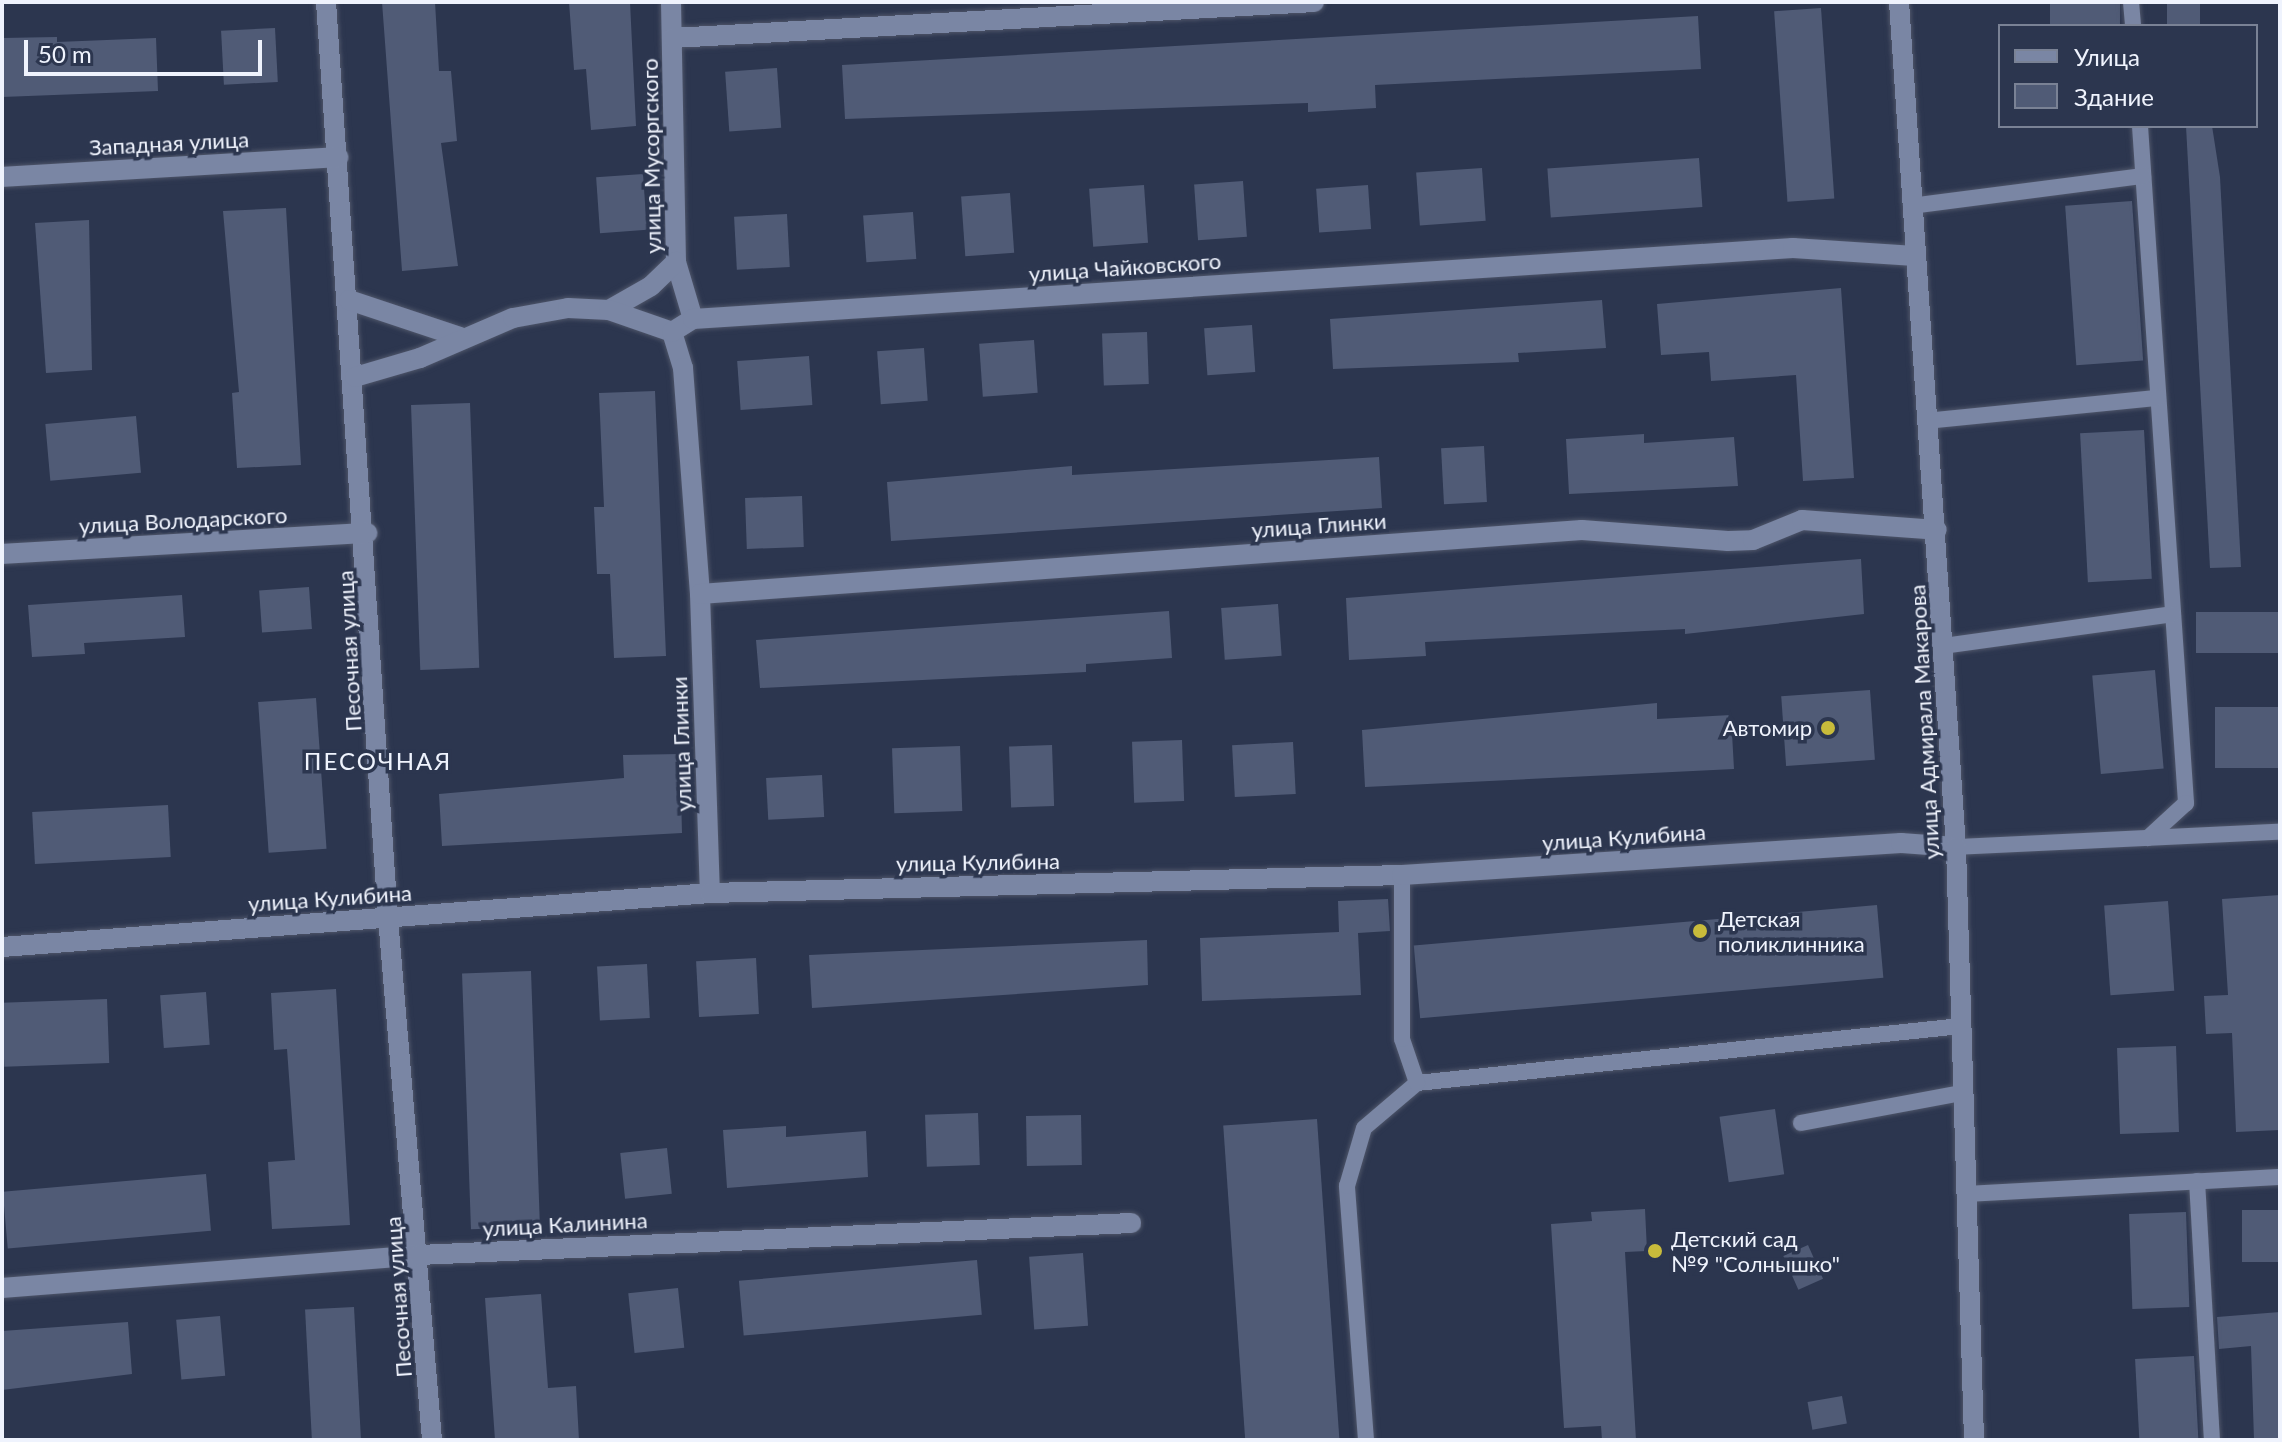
<!DOCTYPE html>
<meta charset="utf-8">
<style>
body{margin:0}
#map{position:relative;width:2282px;height:1442px;overflow:hidden;background:#2c364f;font-family:Lato,sans-serif}
div>[style]{position:absolute}
.building>*{inset:0;background:#505b76;transform-origin:0 0}
.roads{filter:drop-shadow(0 0 2px #4e5569) drop-shadow(0 0 2px #4e5569)}
.service>*{height:16px;margin:-8px;padding:0 8px;transform-origin:8px;border-radius:8px;background:#7a86a4}
.minor>*{height:20px;margin:-10px;padding:0 10px;transform-origin:10px;border-radius:10px;background:#7a86a4}
.tertiary>*{height:20px;margin:-10px;padding:0 10px;transform-origin:10px;border-radius:10px;background:#7a86a4}
.dots>*{width:22px;height:22px;translate:-50% -50%;box-sizing:border-box;border:4px solid #2c364f;border-radius:50%}
span{translate:-50% -50%;white-space:nowrap;text-align:center;line-height:1.15;-webkit-text-stroke:7px #2c364f;paint-order:stroke}
.street-label{font-size:22px;color:#eff3fd}
.poi-label{font-size:22px;color:#eff3fd}
.right{translate:-100% -50%;text-align:right}
.left{translate:0 -50%;text-align:left}
.neighbourhood-label{font-size:24px;color:#eff3fd;letter-spacing:2px}
.frame{position:absolute;inset:0;border:4px solid #eff3fd;pointer-events:none}
.legend{position:absolute;left:1998px;top:24px;width:260px;height:104px;box-sizing:border-box;background:#2c364f;border:2px solid #7a8295;margin:0;padding:10px 14px;list-style:none;font-size:24px;color:#eff3fd}
.legend li{display:flex;align-items:center;gap:16px;height:40px}
.legend b{width:40px;border:2px solid #7a8295}
.scale{position:absolute;left:24px;top:40px;width:238px;height:36px;box-sizing:border-box;border:4px solid #eff3fd;border-top:0;padding-left:10px;font-size:24px;line-height:28px;white-space:nowrap;color:#eff3fd;-webkit-text-stroke:6px #2c364f;paint-order:stroke}
</style>
<div id="map">
<div class="building">
<div style="clip-path:polygon(382px 2px,435px 2px,439px 71px,451px 71px,457px 141px,441px 143px,458px 266px,402px 271px)"></div>
<div style="clip-path:polygon(569px 2px,630px 2px,636px 126px,591px 130px,586px 69px,574px 70px)"></div>
<div style="left:2050px;top:2px;width:70px;height:24px"></div>
<div style="left:2167px;top:2px;width:33px;height:24px"></div>
<div style="left:1821px;top:8px;width:191px;height:47px;rotate:86deg"></div>
<div style="clip-path:polygon(1698px 16px,1701px 69px,1375px 85px,1376px 108px,1308px 112px,1308px 103px,845px 119px,842px 65px)"></div>
<div style="left:275px;top:28px;width:54px;height:54px;rotate:87deg"></div>
<div style="clip-path:polygon(57px 37px,57px 42px,156px 38px,158px 91px,2px 97px,2px 38px)"></div>
<div style="left:777px;top:68px;width:60px;height:52px;rotate:86deg"></div>
<div style="clip-path:polygon(2186px 126px,2212px 126px,2220px 177px,2241px 567px,2210px 568px)"></div>
<div style="left:1699px;top:158px;width:49px;height:152px;rotate:86deg"></div>
<div style="left:1482px;top:168px;width:53px;height:66px;rotate:86deg"></div>
<div style="left:643px;top:174px;width:56px;height:47px;rotate:86deg"></div>
<div style="left:1243px;top:181px;width:56px;height:49px;rotate:86deg"></div>
<div style="left:1144px;top:185px;width:58px;height:55px;rotate:86deg"></div>
<div style="left:1368px;top:185px;width:44px;height:52px;rotate:86deg"></div>
<div style="left:1010px;top:193px;width:60px;height:49px;rotate:86deg"></div>
<div style="left:2132px;top:201px;width:160px;height:67px;rotate:86deg"></div>
<div style="clip-path:polygon(286px 208px,301px 465px,237px 468px,232px 393px,239px 392px,223px 211px)"></div>
<div style="left:913px;top:212px;width:47px;height:50px;rotate:86deg"></div>
<div style="left:787px;top:214px;width:53px;height:53px;rotate:87deg"></div>
<div style="clip-path:polygon(89px 220px,92px 370px,46px 373px,35px 223px)"></div>
<div style="clip-path:polygon(1841px 288px,1854px 478px,1803px 481px,1796px 375px,1711px 381px,1709px 352px,1661px 355px,1657px 304px)"></div>
<div style="clip-path:polygon(1602px 300px,1606px 348px,1518px 353px,1519px 362px,1333px 369px,1330px 319px)"></div>
<div style="left:1252px;top:325px;width:47px;height:48px;rotate:86deg"></div>
<div style="left:1147px;top:332px;width:52px;height:45px;rotate:88deg"></div>
<div style="left:1034px;top:340px;width:53px;height:55px;rotate:86deg"></div>
<div style="left:924px;top:348px;width:53px;height:47px;rotate:86deg"></div>
<div style="left:809px;top:356px;width:49px;height:72px;rotate:86deg"></div>
<div style="clip-path:polygon(655px 391px,666px 656px,614px 658px,610px 574px,597px 574px,594px 507px,604px 507px,599px 393px)"></div>
<div style="left:470px;top:403px;width:265px;height:59px;rotate:88deg"></div>
<div style="left:136px;top:416px;width:57px;height:91px;rotate:85deg"></div>
<div style="left:2144px;top:430px;width:149px;height:64px;rotate:87deg"></div>
<div style="clip-path:polygon(1644px 434px,1644px 443px,1734px 437px,1738px 486px,1569px 494px,1566px 439px)"></div>
<div style="left:1484px;top:446px;width:56px;height:43px;rotate:87deg"></div>
<div style="clip-path:polygon(1379px 457px,1382px 508px,891px 541px,887px 482px,1072px 466px,1072px 475px)"></div>
<div style="left:802px;top:496px;width:51px;height:57px;rotate:88deg"></div>
<div style="clip-path:polygon(1861px 559px,1864px 614px,1685px 634px,1685px 629px,1425px 642px,1426px 656px,1349px 660px,1346px 598px)"></div>
<div style="left:309px;top:587px;width:42px;height:50px;rotate:86deg"></div>
<div style="clip-path:polygon(182px 595px,185px 637px,84px 643px,85px 654px,32px 657px,28px 605px)"></div>
<div style="left:1278px;top:604px;width:52px;height:57px;rotate:86deg"></div>
<div style="clip-path:polygon(1169px 611px,1172px 658px,1086px 664px,1086px 672px,760px 688px,756px 640px)"></div>
<div style="left:2280px;top:612px;width:41px;height:84px;rotate:90deg"></div>
<div style="left:2155px;top:670px;width:99px;height:63px;rotate:85deg"></div>
<div style="left:1870px;top:690px;width:70px;height:89px;rotate:86deg"></div>
<div style="left:316px;top:698px;width:151px;height:58px;rotate:86deg"></div>
<div style="clip-path:polygon(1657px 703px,1657px 719px,1731px 715px,1734px 769px,1365px 787px,1362px 730px)"></div>
<div style="left:2280px;top:707px;width:61px;height:65px;rotate:90deg"></div>
<div style="left:1182px;top:740px;width:61px;height:50px;rotate:88deg"></div>
<div style="left:1293px;top:742px;width:52px;height:61px;rotate:87deg"></div>
<div style="left:1052px;top:745px;width:61px;height:43px;rotate:88deg"></div>
<div style="left:960px;top:746px;width:65px;height:68px;rotate:88deg"></div>
<div style="clip-path:polygon(680px 754px,682px 833px,442px 846px,439px 794px,624px 778px,623px 755px)"></div>
<div style="left:822px;top:775px;width:42px;height:56px;rotate:87deg"></div>
<div style="left:168px;top:805px;width:52px;height:136px;rotate:87deg"></div>
<div style="clip-path:polygon(2280px 895px,2280px 1130px,2236px 1132px,2232px 1033px,2206px 1034px,2204px 996px,2228px 995px,2222px 899px)"></div>
<div style="clip-path:polygon(1388px 899px,1390px 931px,1358px 933px,1361px 995px,1202px 1001px,1200px 938px,1339px 932px,1338px 901px)"></div>
<div style="left:2168px;top:901px;width:90px;height:64px;rotate:86deg"></div>
<div style="left:1877px;top:905px;width:73px;height:465px;rotate:85deg"></div>
<div style="clip-path:polygon(1147px 940px,1148px 985px,812px 1008px,809px 955px)"></div>
<div style="left:756px;top:958px;width:56px;height:60px;rotate:87deg"></div>
<div style="left:647px;top:964px;width:54px;height:50px;rotate:87deg"></div>
<div style="left:531px;top:971px;width:256px;height:69px;rotate:88deg"></div>
<div style="clip-path:polygon(336px 989px,350px 1225px,272px 1229px,268px 1162px,295px 1160px,287px 1049px,274px 1050px,271px 993px)"></div>
<div style="left:206px;top:992px;width:53px;height:46px;rotate:86deg"></div>
<div style="left:107px;top:999px;width:64px;height:105px;rotate:88deg"></div>
<div style="left:2176px;top:1046px;width:86px;height:59px;rotate:88deg"></div>
<div style="left:1775px;top:1109px;width:66px;height:56px;rotate:82deg"></div>
<div style="left:978px;top:1113px;width:52px;height:53px;rotate:88deg"></div>
<div style="left:1081px;top:1115px;width:50px;height:55px;rotate:89deg"></div>
<div style="left:1317px;top:1119px;width:322px;height:94px;rotate:86deg"></div>
<div style="clip-path:polygon(786px 1126px,786px 1137px,866px 1131px,868px 1177px,727px 1188px,723px 1130px)"></div>
<div style="left:667px;top:1148px;width:46px;height:47px;rotate:84deg"></div>
<div style="left:206px;top:1174px;width:57px;height:204px;rotate:85deg"></div>
<div style="clip-path:polygon(1645px 1209px,1647px 1251px,1625px 1252px,1636px 1440px,1602px 1440px,1601px 1426px,1564px 1428px,1551px 1224px,1592px 1221px,1591px 1212px)"></div>
<div style="left:2280px;top:1210px;width:52px;height:38px;rotate:90deg"></div>
<div style="left:2186px;top:1212px;width:95px;height:57px;rotate:88deg"></div>
<div style="left:1808px;top:1245px;width:37px;height:27px;rotate:66deg"></div>
<div style="left:1083px;top:1253px;width:73px;height:54px;rotate:86deg"></div>
<div style="left:977px;top:1260px;width:55px;height:239px;rotate:85deg"></div>
<div style="left:678px;top:1288px;width:60px;height:50px;rotate:84deg"></div>
<div style="clip-path:polygon(541px 1294px,548px 1388px,576px 1386px,579px 1440px,495px 1440px,485px 1298px)"></div>
<div style="left:354px;top:1307px;width:133px;height:49px;rotate:87deg"></div>
<div style="clip-path:polygon(2280px 1312px,2280px 1440px,2254px 1440px,2251px 1346px,2219px 1349px,2217px 1317px)"></div>
<div style="left:220px;top:1316px;width:60px;height:44px;rotate:85deg"></div>
<div style="clip-path:polygon(128px 1322px,132px 1374px,2px 1390px,2px 1331px)"></div>
<div style="left:2194px;top:1356px;width:84px;height:59px;rotate:87deg"></div>
<div style="left:1842px;top:1396px;width:28px;height:35px;rotate:80deg"></div>
</div>
<div class="roads">
<div class="service">
<div style="left:2131px;top:2px;width:24px;rotate:85deg"></div>
<div style="left:2140px;top:126px;width:679px;rotate:86.11deg"></div>
<div style="left:2186px;top:803px;width:52px;rotate:137.4deg"></div>
<div style="left:1911px;top:206px;width:234px;rotate:-7.4deg"></div>
<div style="left:1926px;top:421px;width:233px;rotate:-5.7deg"></div>
<div style="left:1943px;top:646px;width:232px;rotate:-7.9deg"></div>
<div style="left:1956px;top:847px;width:324px;rotate:-2.7deg"></div>
<div style="left:1417px;top:1083px;width:547px;rotate:-5.98deg"></div>
<div style="left:1801px;top:1123px;width:164px;rotate:-10.6deg"></div>
<div style="left:2197px;top:1181px;width:259px;rotate:86.7deg"></div>
<div style="left:1965px;top:1194px;width:315px;rotate:-3.1deg"></div>
<div style="left:1366px;top:1440px;width:255px;rotate:-94.3deg"></div>
<div style="left:1347px;top:1186px;width:60px;rotate:-73.7deg"></div>
<div style="left:1364px;top:1128px;width:70px;rotate:-40.3deg"></div>
<div style="left:1417px;top:1083px;width:46px;rotate:-108.8deg"></div>
<div style="left:1402px;top:1039px;width:164px;rotate:-90deg"></div>
</div>
<div class="minor">
<div style="left:326px;top:2px;width:918px;rotate:86.13deg"></div>
<div style="left:388px;top:918px;width:524px;rotate:85.18deg"></div>
<div style="left:671px;top:2px;width:260px;rotate:88.9deg"></div>
<div style="left:676px;top:262px;width:59px;rotate:73.4deg"></div>
<div style="left:673px;top:38px;width:642px;rotate:-3.21deg"></div>
<div style="left:2px;top:177px;width:337px;rotate:-3.4deg"></div>
<div style="left:349px;top:300px;width:117px;rotate:18.4deg"></div>
<div style="left:609px;top:310px;width:48px;rotate:-29.7deg"></div>
<div style="left:651px;top:286px;width:35px;rotate:-44deg"></div>
<div style="left:672px;top:332px;width:38px;rotate:73deg"></div>
<div style="left:683px;top:368px;width:227px;rotate:85.7deg"></div>
<div style="left:700px;top:594px;width:299px;rotate:88.1deg"></div>
<div style="left:355px;top:377px;width:68px;rotate:-16.3deg"></div>
<div style="left:420px;top:358px;width:101px;rotate:-23.3deg"></div>
<div style="left:513px;top:318px;width:56px;rotate:-10.3deg"></div>
<div style="left:568px;top:308px;width:41px;rotate:2.8deg"></div>
<div style="left:609px;top:310px;width:67px;rotate:19.2deg"></div>
<div style="left:672px;top:332px;width:25px;rotate:-32deg"></div>
<div style="left:693px;top:319px;width:1102px;rotate:-3.69deg"></div>
<div style="left:1793px;top:248px;width:122px;rotate:3.8deg"></div>
<div style="left:2px;top:554px;width:366px;rotate:-3.3deg"></div>
<div style="left:700px;top:594px;width:884px;rotate:-4.15deg"></div>
<div style="left:1582px;top:530px;width:146px;rotate:4.3deg"></div>
<div style="left:1728px;top:541px;width:25px;rotate:-2deg"></div>
<div style="left:1753px;top:540px;width:53px;rotate:-22.2deg"></div>
<div style="left:1802px;top:520px;width:135px;rotate:4.2deg"></div>
<div style="left:2px;top:947px;width:710px;rotate:-4.36deg"></div>
<div style="left:710px;top:893px;width:692px;rotate:-1.49deg"></div>
<div style="left:1402px;top:875px;width:500px;rotate:-3.67deg"></div>
<div style="left:1901px;top:843px;width:55px;rotate:4.2deg"></div>
<div style="left:2px;top:1288px;width:418px;rotate:-4.5deg"></div>
<div style="left:419px;top:1255px;width:713px;rotate:-2.57deg"></div>
</div>
<div class="tertiary">
<div style="left:1899px;top:2px;width:847px;rotate:86.14deg"></div>
<div style="left:1956px;top:847px;width:593px;rotate:88.26deg"></div>
</div>
</div>
<div class="dots">
<div style="left:1828px;top:728px;background:#c8bb3b"></div>
<div style="left:1700px;top:931px;background:#c8bb3b"></div>
<div style="left:1655px;top:1251px;background:#c8bb3b"></div>
</div>
<div class="street-label">
<span style="left:169px;top:143px;rotate:-3deg">Западная улица</span>
<span style="left:651px;top:156px;rotate:-91deg">улица Мусоргского</span>
<span style="left:1125px;top:267px;rotate:-4deg">улица Чайковского</span>
<span style="left:183px;top:520px;rotate:-3deg">улица Володарского</span>
<span style="left:1319px;top:525px;rotate:-4deg">улица Глинки</span>
<span style="left:349px;top:651px;rotate:-93deg">Песочная улица</span>
<span style="left:1924px;top:722px;rotate:-93deg">улица Адмирала Макарова</span>
<span style="left:681px;top:744px;rotate:-92deg">улица Глинки</span>
<span style="left:1624px;top:837px;rotate:-4deg">улица Кулибина</span>
<span style="left:978px;top:862px;rotate:-1deg">улица Кулибина</span>
<span style="left:330px;top:898px;rotate:-4deg">улица Кулибина</span>
<span style="left:565px;top:1224px;rotate:-3deg">улица Калинина</span>
<span style="left:398px;top:1297px;rotate:-94deg">Песочная улица</span>
</div>
<div class="poi-label">
<span class="right" style="left:1812px;top:728px">Автомир</span>
<span class="left" style="left:1718px;top:931px">Детская<br>поликлинника</span>
<span class="left" style="left:1671px;top:1251px">Детский сад<br>№9 "Солнышко"</span>
</div>
<div class="neighbourhood-label">
<span style="left:378px;top:761px">ПЕСОЧНАЯ</span>
</div>
<div class="frame"></div>
<ul class="legend">
<li><b style="height:10px;background:#7a86a4"></b>Улица</li>
<li><b style="height:22px;background:#505b76"></b>Здание</li>
</ul>
<div class="scale">50 m</div>
</div>
